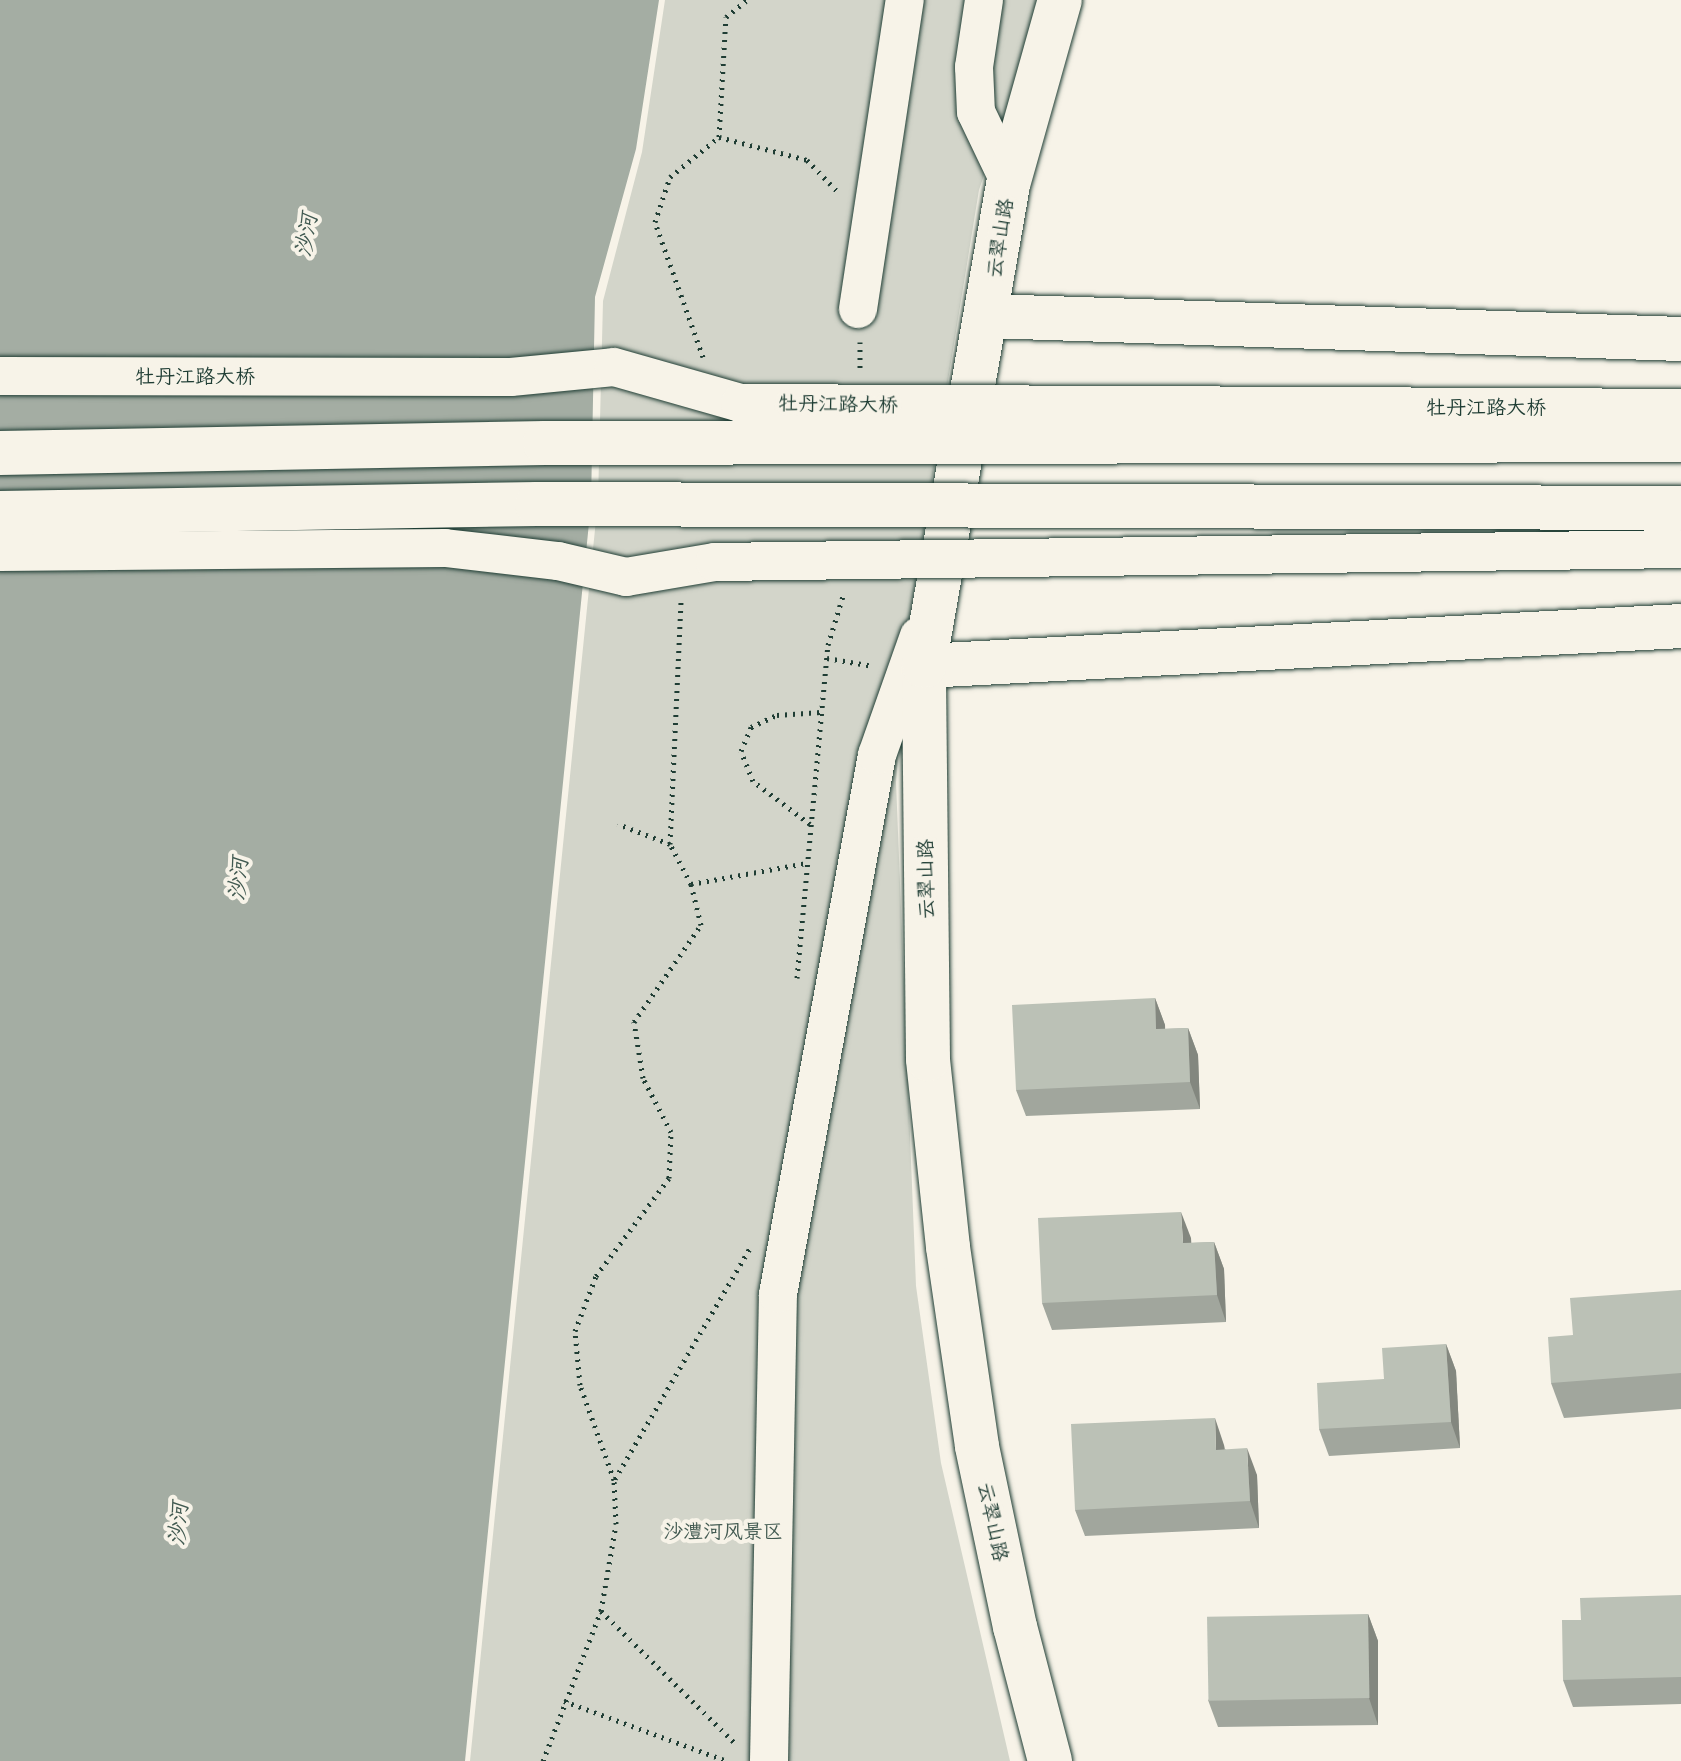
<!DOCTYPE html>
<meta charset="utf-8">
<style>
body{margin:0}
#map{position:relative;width:1681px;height:1761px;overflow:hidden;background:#f7f3e8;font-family:"Shantell Sans","LXGW WenKai TC",sans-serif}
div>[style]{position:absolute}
.green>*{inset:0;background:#d3d5ca}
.water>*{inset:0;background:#a4ada3}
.path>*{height:5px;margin-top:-2.5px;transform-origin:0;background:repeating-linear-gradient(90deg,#1f3d34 0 2px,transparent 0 8px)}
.roads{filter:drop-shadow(0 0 2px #1f3d34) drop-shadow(0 0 2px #1f3d34)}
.street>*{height:38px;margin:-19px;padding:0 19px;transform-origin:19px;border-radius:19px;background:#f7f3e8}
.secondary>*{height:44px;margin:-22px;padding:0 22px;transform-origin:22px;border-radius:22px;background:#f7f3e8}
.bridges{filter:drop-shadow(0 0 2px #1f3d34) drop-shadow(0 0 2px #1f3d34)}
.street-bridge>*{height:38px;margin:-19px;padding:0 19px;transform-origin:19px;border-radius:19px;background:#f7f3e8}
.secondary-bridge>*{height:44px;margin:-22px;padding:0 22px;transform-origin:22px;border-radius:22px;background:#f7f3e8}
.wall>*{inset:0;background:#a1a69d}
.shaded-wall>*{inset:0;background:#83877f}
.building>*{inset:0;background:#bbc1b6;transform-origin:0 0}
span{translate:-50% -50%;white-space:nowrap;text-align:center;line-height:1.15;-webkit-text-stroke:8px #f7f3e8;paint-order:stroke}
.street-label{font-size:20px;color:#1f3d34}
.park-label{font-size:20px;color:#435b52}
.water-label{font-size:22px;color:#405950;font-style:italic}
</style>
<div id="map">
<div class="green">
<div style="clip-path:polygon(665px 0,1043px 0,979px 190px,907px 633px,896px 782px,916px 1286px,941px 1463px,1010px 1761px,470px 1761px,598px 500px,603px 301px,642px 152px)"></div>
</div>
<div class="water">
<div style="clip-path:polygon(0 0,659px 0,636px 149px,595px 297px,591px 503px,465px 1761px,0 1761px)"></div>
</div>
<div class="path">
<div style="left:719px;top:137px;width:91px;rotate:14.6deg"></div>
<div style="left:807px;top:160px;width:47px;rotate:45.9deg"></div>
<div style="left:860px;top:342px;width:26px;rotate:90deg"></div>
<div style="left:703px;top:357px;width:143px;rotate:-109.6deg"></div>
<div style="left:655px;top:222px;width:47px;rotate:-71.6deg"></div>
<div style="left:670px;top:177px;width:63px;rotate:-39.2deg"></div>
<div style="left:719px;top:137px;width:120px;rotate:-86.7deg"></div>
<div style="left:726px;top:17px;width:27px;rotate:-39deg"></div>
<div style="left:827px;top:658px;width:47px;rotate:9.9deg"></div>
<div style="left:810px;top:824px;width:71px;rotate:-143deg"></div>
<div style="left:753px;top:781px;width:32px;rotate:-112deg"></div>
<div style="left:741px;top:751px;width:26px;rotate:-67deg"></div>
<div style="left:751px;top:727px;width:29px;rotate:-25deg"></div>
<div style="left:777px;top:715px;width:44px;rotate:-3.9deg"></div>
<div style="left:670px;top:844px;width:243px;rotate:-87.4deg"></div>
<div style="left:691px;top:884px;width:118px;rotate:-10.3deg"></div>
<div style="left:797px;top:978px;width:334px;rotate:-84.7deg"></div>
<div style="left:828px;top:645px;width:51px;rotate:-73deg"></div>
<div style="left:615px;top:1479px;width:270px;rotate:-59.7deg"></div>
<div style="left:601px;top:1611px;width:188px;rotate:44.6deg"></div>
<div style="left:564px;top:1701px;width:174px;rotate:20.2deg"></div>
<div style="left:543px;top:1761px;width:161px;rotate:-68.9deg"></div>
<div style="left:601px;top:1611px;width:88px;rotate:-80.2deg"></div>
<div style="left:616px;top:1524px;width:44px;rotate:-92.6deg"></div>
<div style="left:614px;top:1480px;width:101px;rotate:-109.7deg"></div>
<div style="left:580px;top:1385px;width:54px;rotate:-95.3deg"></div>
<div style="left:575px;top:1331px;width:59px;rotate:-69.1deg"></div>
<div style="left:596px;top:1276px;width:122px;rotate:-53.3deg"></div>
<div style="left:669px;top:1178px;width:46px;rotate:-87.5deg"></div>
<div style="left:671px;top:1132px;width:61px;rotate:-117.4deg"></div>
<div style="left:643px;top:1078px;width:57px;rotate:-99.1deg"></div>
<div style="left:634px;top:1022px;width:118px;rotate:-55.4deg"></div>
<div style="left:701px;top:925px;width:42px;rotate:-103.7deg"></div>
<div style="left:691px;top:884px;width:45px;rotate:-117.7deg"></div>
<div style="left:670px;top:844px;width:56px;rotate:-159deg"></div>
</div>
<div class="roads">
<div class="street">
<div style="left:984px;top:0;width:68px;rotate:98.5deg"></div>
<div style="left:974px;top:67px;width:45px;rotate:87.5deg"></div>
<div style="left:976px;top:112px;width:76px;rotate:64.4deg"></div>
<div style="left:858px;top:309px;width:313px;rotate:-81.4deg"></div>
<div style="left:769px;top:1761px;width:467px;rotate:-88.9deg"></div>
<div style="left:778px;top:1294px;width:548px;rotate:-79.59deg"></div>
<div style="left:877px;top:755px;width:126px;rotate:-70.6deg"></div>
</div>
<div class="secondary">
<div style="left:988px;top:316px;width:693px;rotate:1.9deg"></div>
<div style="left:924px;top:666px;width:758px;rotate:-3.02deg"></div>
<div style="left:1050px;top:1761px;width:138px;rotate:-104.6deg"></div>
<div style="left:1015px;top:1627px;width:185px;rotate:-101.9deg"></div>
<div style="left:977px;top:1446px;width:201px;rotate:-98.3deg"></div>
<div style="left:948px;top:1247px;width:189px;rotate:-96.1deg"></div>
<div style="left:928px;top:1059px;width:393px;rotate:-90.6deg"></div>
<div style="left:924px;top:666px;width:492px;rotate:-80.1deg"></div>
<div style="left:1009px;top:181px;width:188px;rotate:-74.3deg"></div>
</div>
</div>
<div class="bridges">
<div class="street-bridge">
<div style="left:0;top:376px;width:511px;rotate:0.11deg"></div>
<div style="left:511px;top:377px;width:103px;rotate:-5.5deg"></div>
<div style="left:614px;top:367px;width:131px;rotate:15.9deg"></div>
<div style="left:740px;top:403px;width:941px;rotate:0.3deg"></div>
<div style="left:0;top:552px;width:445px;rotate:-0.5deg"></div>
<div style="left:445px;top:548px;width:114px;rotate:6.6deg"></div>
<div style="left:558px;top:561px;width:70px;rotate:13.2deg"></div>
<div style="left:626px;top:577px;width:90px;rotate:-9.6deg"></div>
<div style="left:715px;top:562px;width:966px;rotate:-0.77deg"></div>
</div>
<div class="secondary-bridge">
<div style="left:0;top:453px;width:545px;rotate:-1.05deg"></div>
<div style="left:545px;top:443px;width:1136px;rotate:-0.15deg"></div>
<div style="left:0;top:513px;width:537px;rotate:-0.96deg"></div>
<div style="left:537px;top:504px;width:1144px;rotate:0.2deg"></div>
</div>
</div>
<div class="wall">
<div style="clip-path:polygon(1155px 998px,1165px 1025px,1165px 1029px,1188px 1028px,1198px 1055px,1200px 1109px,1026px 1116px,1016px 1090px)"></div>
<div style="clip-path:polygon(1191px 1238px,1191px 1243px,1214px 1242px,1224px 1269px,1226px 1322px,1052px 1330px,1042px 1303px)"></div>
<div style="clip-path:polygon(1681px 1290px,1681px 1409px,1564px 1418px,1551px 1383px,1573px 1335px)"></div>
<div style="clip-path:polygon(1446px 1344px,1456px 1371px,1460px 1448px,1329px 1456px,1319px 1429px,1384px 1379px)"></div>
<div style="clip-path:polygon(1224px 1445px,1225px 1449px,1257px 1475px,1259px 1528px,1085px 1536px,1075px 1510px)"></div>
<div style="clip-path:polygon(1681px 1595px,1681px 1704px,1573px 1707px,1563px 1680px)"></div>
<div style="clip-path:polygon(1368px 1614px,1378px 1641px,1378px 1725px,1218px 1727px,1208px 1700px)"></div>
</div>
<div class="shaded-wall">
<div style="clip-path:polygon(1155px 998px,1165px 1025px,1166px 1056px,1156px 1029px)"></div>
<div style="clip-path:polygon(1188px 1028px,1198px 1055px,1200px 1109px,1190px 1082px)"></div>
<div style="clip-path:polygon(1181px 1212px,1191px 1238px,1193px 1270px,1183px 1243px)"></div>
<div style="clip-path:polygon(1214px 1242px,1224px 1269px,1226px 1322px,1217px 1295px)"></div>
<div style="clip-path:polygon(1446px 1344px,1456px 1371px,1460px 1448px,1451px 1422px)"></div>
<div style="clip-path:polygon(1215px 1418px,1224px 1445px,1226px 1476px,1216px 1450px)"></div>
<div style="clip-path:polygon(1247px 1448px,1257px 1475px,1259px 1528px,1250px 1501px)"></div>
<div style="clip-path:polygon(1368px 1614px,1378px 1641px,1378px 1725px,1369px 1698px)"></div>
</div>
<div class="building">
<div style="clip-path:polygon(1155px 998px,1156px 1029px,1188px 1028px,1190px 1082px,1016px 1090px,1012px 1005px)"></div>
<div style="clip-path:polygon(1181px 1212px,1183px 1243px,1214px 1242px,1217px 1295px,1042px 1303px,1038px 1218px)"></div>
<div style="clip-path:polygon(1681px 1290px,1681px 1373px,1551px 1383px,1548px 1337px,1573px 1335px,1570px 1298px)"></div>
<div style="clip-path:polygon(1446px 1344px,1451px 1422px,1319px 1429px,1317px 1383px,1384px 1379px,1382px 1348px)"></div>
<div style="clip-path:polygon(1215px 1418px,1216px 1450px,1247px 1448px,1250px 1501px,1075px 1510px,1071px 1424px)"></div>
<div style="clip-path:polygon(1681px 1595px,1681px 1677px,1563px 1680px,1562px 1620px,1581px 1620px,1580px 1598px)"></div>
<div style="left:1368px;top:1614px;width:84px;height:161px;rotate:89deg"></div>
</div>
<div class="street-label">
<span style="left:1000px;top:238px;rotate:-81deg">云翠山路</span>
<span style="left:195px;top:376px">牡丹江路大桥</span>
<span style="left:838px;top:404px;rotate:1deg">牡丹江路大桥</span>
<span style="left:1486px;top:407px">牡丹江路大桥</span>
<span style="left:926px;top:879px;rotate:-91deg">云翠山路</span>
<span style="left:993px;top:1522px;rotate:78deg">云翠山路</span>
</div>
<div class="park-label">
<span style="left:723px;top:1531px">沙澧河风景区</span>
</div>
<div class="water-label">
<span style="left:306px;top:235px;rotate:-81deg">沙河</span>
<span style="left:238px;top:879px;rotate:-85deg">沙河</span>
<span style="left:178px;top:1524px;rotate:-85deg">沙河</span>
</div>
</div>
